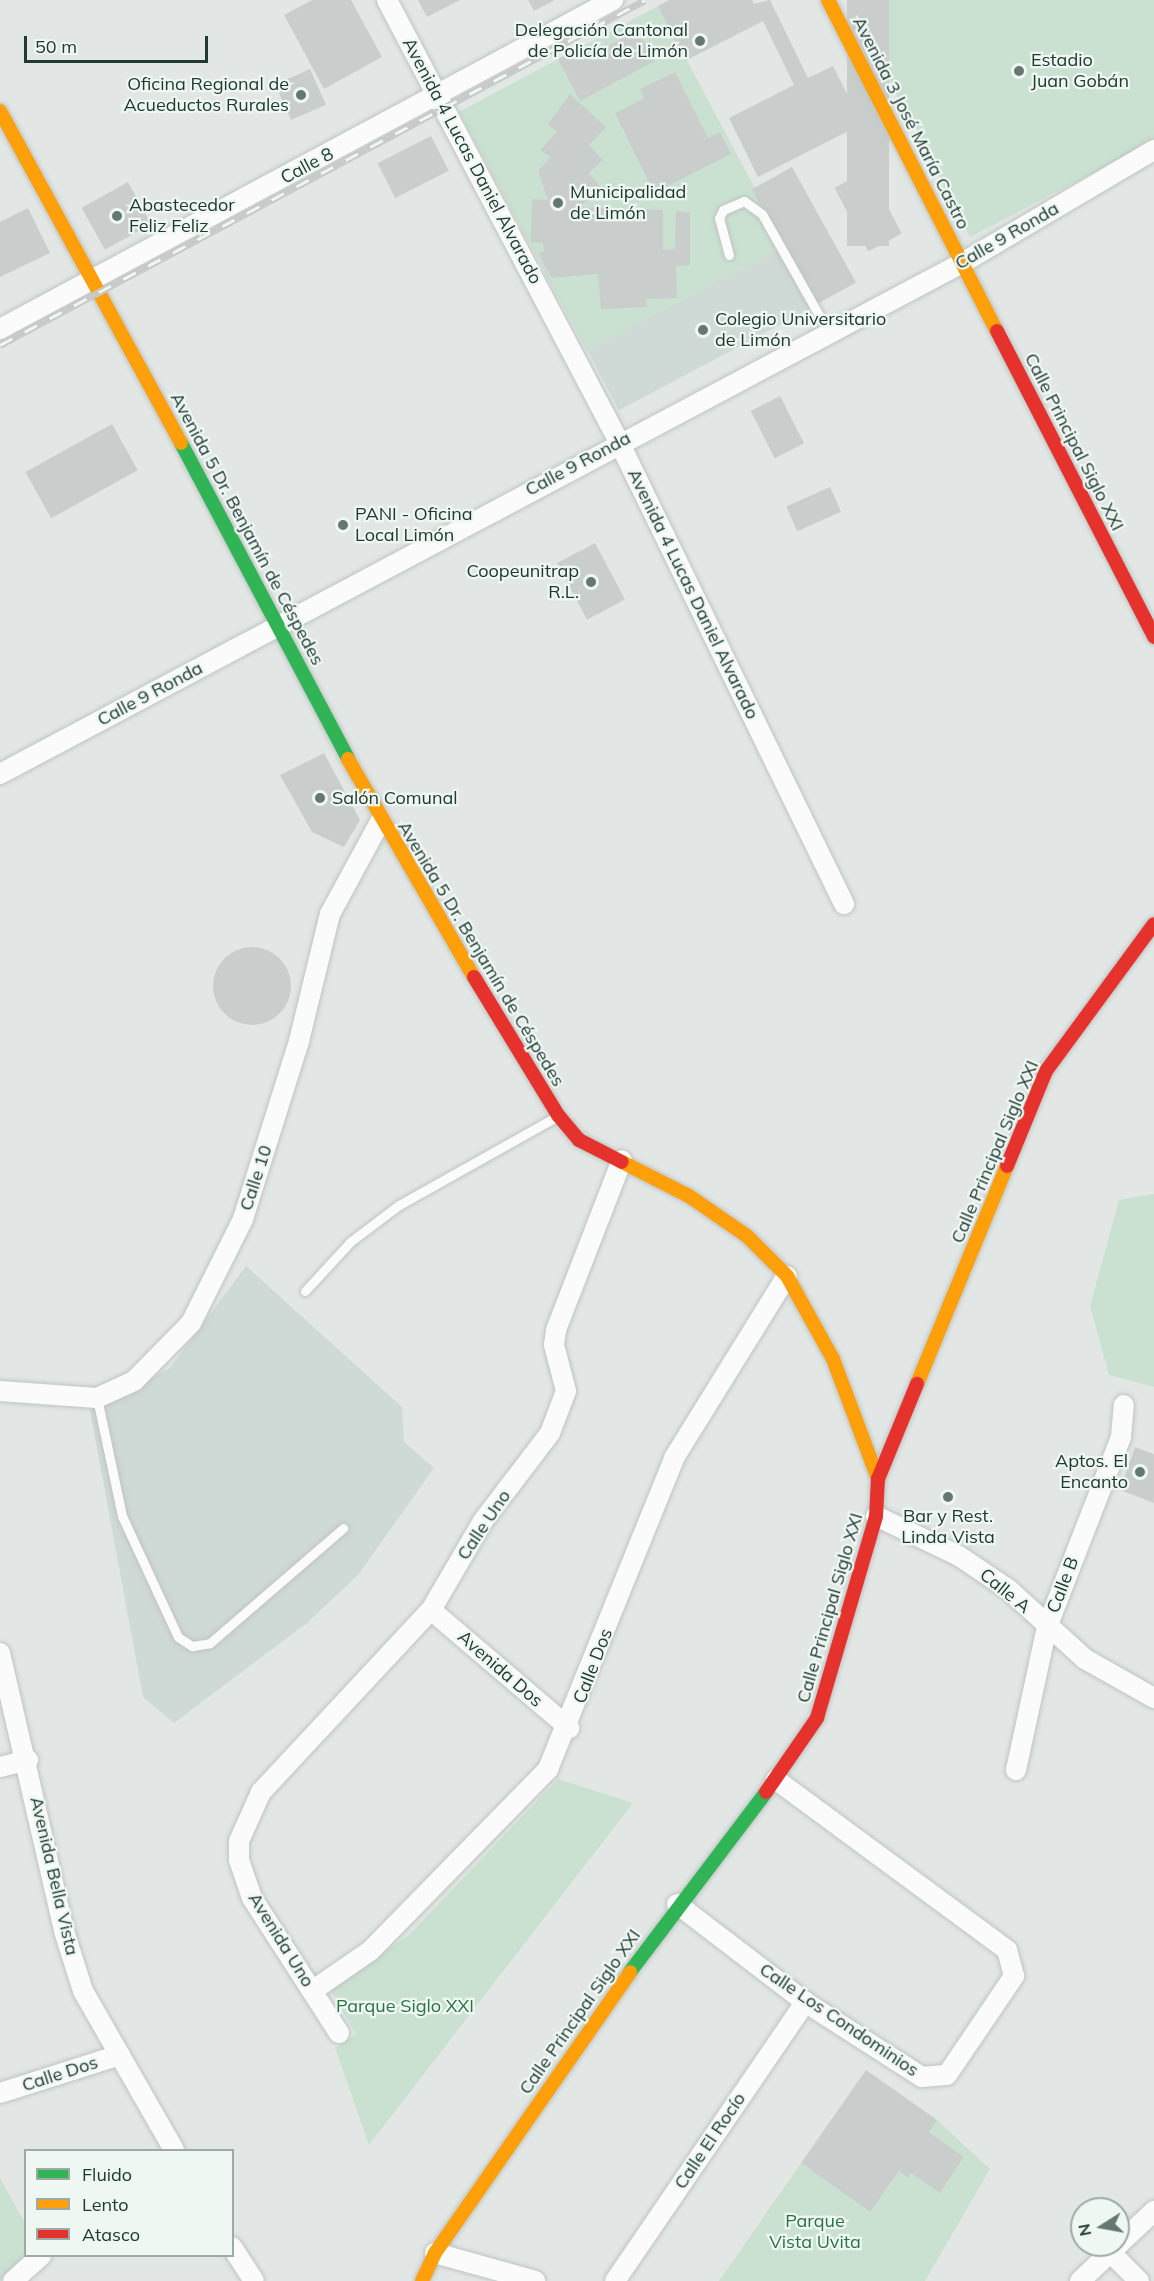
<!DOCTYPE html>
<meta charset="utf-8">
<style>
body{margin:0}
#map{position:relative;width:1154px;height:2281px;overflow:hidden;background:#e2e7e5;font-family:Mulish,sans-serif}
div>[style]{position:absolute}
.built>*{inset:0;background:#cfd9d5;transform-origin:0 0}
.green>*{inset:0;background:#cae1d1;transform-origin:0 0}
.building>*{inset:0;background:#c9cecc;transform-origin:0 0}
.round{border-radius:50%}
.roads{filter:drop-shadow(0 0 2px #bfc4c2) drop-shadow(0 0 2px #bfc4c2)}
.lane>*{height:9px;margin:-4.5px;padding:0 4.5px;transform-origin:4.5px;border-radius:4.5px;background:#fbfbfb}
.street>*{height:20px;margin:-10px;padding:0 10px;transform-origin:10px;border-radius:10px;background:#fbfbfb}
.fast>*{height:14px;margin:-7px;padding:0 7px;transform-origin:7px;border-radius:7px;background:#30b455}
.slow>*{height:14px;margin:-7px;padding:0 7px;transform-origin:7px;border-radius:7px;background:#ff9f0a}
.jam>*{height:14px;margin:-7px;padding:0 7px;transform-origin:7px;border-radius:7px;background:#e5322d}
.rail>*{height:7px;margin-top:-3.5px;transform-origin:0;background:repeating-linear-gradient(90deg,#eff7f3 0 14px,#c6c9c8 0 28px);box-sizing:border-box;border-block:2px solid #c6c9c8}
.dots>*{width:16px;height:16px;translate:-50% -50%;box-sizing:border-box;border:3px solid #eff7f3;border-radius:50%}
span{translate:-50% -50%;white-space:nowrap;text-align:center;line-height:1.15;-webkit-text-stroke:4.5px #eff7f3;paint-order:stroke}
.poi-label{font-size:18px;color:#203a32}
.right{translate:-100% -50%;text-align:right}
.left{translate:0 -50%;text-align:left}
.street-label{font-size:18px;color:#203a32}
.park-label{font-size:18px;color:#2a7143}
.legend{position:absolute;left:24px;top:2149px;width:210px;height:108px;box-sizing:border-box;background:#eff7f3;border:2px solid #9caba6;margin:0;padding:8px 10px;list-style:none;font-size:18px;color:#203a32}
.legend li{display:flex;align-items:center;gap:12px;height:30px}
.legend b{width:30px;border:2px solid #9caba6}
.north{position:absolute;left:1070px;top:2197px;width:60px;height:60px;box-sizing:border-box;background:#eff7f3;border:2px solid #9caba6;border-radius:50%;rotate:259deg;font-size:16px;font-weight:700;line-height:24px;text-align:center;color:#203a32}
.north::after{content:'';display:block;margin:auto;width:21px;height:27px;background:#647771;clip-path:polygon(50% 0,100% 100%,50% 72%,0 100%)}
.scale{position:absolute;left:24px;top:36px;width:184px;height:27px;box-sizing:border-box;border:3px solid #203a32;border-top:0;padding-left:8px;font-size:18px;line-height:21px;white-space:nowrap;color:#203a32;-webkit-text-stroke:4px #eff7f3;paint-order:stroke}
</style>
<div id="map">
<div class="built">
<div style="left:785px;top:245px;width:68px;height:224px;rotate:62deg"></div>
<div style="clip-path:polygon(246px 1266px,402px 1407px,404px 1442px,434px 1468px,358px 1575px,307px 1623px,174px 1723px,143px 1697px,90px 1410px,170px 1368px)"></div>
</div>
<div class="green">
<div style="clip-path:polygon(847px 0,1154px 0,1154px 141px,970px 237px)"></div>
<div style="left:658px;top:6px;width:271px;height:225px;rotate:62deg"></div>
<div style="clip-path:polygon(1154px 1194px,1154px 1387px,1109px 1375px,1090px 1306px,1119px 1200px)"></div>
<div style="clip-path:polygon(558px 1779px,633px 1803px,369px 2145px,335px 2048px,356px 2034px,330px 1989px,409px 1935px)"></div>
<div style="clip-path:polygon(937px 2120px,990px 2169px,925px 2281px,719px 2281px,801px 2163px,870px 2212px,899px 2171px,908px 2178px,911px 2173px,940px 2192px,964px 2157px,929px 2132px)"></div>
<div style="clip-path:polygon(0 2178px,25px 2223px,27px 2256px,0 2281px)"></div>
</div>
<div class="building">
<div style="clip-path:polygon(312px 0,351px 0,382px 57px,324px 89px,284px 15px)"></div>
<div style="clip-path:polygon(418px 0,460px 0,427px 17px)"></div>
<div style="clip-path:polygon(528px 0,555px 0,534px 11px)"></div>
<div style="clip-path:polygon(669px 0,752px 0,754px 4px,770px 0,808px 78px,833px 66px,862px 124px,758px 177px,729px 118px,794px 85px,763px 21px,685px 61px,658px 6px)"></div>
<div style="left:847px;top:0;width:42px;height:246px"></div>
<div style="clip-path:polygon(638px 30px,655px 61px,580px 101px,558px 59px,581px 47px,587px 57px)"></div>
<div style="left:310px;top:69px;width:39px;height:38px;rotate:66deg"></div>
<div style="clip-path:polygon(675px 72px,708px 138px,720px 132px,731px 154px,654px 193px,615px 113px,644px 99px,640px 89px)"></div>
<div style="clip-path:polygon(570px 94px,606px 127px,589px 145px,603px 160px,589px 173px,602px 189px,579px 207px,663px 210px,663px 250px,675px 249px,676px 211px,690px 212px,690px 265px,676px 266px,677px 298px,646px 299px,647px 307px,601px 309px,598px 274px,552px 278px,538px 253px,544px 252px,543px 243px,531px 242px,532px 199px,548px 200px,538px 171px,551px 157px,540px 150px,557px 132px,548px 124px)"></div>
<div style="left:431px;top:136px;width:39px;height:60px;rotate:63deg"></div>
<div style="left:792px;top:167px;width:132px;height:46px;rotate:61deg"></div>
<div style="left:868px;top:170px;width:72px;height:38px;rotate:62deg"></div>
<div style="left:128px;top:182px;width:48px;height:53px;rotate:61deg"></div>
<div style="clip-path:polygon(28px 208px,50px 253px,0 277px,0 222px)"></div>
<div style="left:780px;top:396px;width:53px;height:33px;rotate:63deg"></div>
<div style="left:112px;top:424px;width:53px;height:99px;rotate:61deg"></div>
<div style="left:830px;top:487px;width:27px;height:48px;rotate:66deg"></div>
<div style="left:595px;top:543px;width:64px;height:43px;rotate:62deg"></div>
<div style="clip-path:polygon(324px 753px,360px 820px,344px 847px,312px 832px,280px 775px)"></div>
<div class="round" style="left:213px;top:947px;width:78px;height:78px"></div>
<div style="clip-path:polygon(1135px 1447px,1154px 1454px,1154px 1503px,1120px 1490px)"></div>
<div style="clip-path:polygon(866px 2070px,937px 2120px,929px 2132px,964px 2157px,940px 2193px,911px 2173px,908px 2178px,899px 2171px,870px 2212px,801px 2163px)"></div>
</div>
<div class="roads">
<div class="lane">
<div style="left:729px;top:255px;width:38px;rotate:-105deg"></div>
<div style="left:719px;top:218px;width:9px;rotate:-63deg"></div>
<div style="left:723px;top:210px;width:23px;rotate:-23deg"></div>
<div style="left:744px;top:201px;width:22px;rotate:36deg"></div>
<div style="left:762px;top:214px;width:137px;rotate:60.6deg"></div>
<div style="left:305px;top:1291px;width:67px;rotate:-47.4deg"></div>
<div style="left:350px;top:1242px;width:61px;rotate:-37.1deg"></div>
<div style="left:399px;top:1205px;width:180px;rotate:-29.3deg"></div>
<div style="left:97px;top:1398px;width:121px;rotate:78deg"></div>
<div style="left:122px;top:1516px;width:133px;rotate:65.2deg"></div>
<div style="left:178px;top:1637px;width:17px;rotate:33deg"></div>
<div style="left:192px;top:1646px;width:18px;rotate:-9deg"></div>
<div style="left:210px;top:1643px;width:176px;rotate:-40.8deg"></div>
</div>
<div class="street">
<div style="left:387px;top:0;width:499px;rotate:62.3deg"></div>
<div style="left:619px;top:442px;width:514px;rotate:64.03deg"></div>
<div style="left:0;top:329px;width:696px;rotate:-28.22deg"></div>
<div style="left:0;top:774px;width:1089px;rotate:-27.98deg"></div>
<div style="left:962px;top:263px;width:223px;rotate:-30.5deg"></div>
<div style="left:0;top:1391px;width:97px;rotate:4.1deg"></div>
<div style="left:97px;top:1398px;width:41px;rotate:-24.7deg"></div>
<div style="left:134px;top:1381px;width:81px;rotate:-45.5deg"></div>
<div style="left:191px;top:1323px;width:116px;rotate:-63.4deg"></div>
<div style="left:243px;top:1219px;width:187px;rotate:-72.5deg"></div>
<div style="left:299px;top:1041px;width:131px;rotate:-76.3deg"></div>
<div style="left:330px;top:914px;width:105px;rotate:-61.5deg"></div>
<div style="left:876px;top:1516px;width:92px;rotate:25.7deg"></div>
<div style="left:959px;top:1556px;width:59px;rotate:34deg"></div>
<div style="left:1008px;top:1589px;width:104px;rotate:42.3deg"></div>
<div style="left:1085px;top:1659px;width:79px;rotate:29.5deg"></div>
<div style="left:431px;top:1610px;width:182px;rotate:40.5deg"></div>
<div style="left:0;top:1653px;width:285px;rotate:77deg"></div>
<div style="left:64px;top:1931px;width:63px;rotate:72.4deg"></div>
<div style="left:83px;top:1991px;width:183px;rotate:60.2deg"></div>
<div style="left:0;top:1767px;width:29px;rotate:-14deg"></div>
<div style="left:1016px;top:1770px;width:146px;rotate:-77.8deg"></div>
<div style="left:1047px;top:1627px;width:204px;rotate:-68.7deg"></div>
<div style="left:1121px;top:1437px;width:32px;rotate:-85deg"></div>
<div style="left:677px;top:1904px;width:161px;rotate:37.4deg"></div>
<div style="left:805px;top:2002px;width:139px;rotate:32.7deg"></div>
<div style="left:922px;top:2077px;width:25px;rotate:-5deg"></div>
<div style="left:947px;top:2075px;width:120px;rotate:-55.9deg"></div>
<div style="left:1014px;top:1976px;width:27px;rotate:-105deg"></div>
<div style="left:1007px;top:1950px;width:287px;rotate:-143.6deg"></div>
<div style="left:312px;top:1991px;width:70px;rotate:-34.6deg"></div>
<div style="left:370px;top:1951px;width:255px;rotate:-45.6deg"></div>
<div style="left:548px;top:1769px;width:336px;rotate:-67.9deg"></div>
<div style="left:674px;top:1458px;width:214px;rotate:-58.2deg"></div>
<div style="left:339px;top:2033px;width:161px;rotate:-122.8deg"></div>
<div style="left:252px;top:1898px;width:40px;rotate:-108.9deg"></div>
<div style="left:239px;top:1860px;width:19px;rotate:-90deg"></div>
<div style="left:239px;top:1841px;width:54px;rotate:-65.8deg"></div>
<div style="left:261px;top:1792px;width:249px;rotate:-47deg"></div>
<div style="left:431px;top:1610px;width:103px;rotate:-59.7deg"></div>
<div style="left:483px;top:1521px;width:111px;rotate:-52.7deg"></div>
<div style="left:550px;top:1433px;width:45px;rotate:-69.1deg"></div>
<div style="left:566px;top:1391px;width:48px;rotate:-104.6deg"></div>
<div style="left:554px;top:1345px;width:15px;rotate:-82deg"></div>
<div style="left:556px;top:1330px;width:182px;rotate:-68.8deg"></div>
<div style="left:0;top:2093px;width:126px;rotate:-17.6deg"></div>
<div style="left:1118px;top:2245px;width:50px;rotate:-43.4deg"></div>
<div style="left:232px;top:2247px;width:40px;rotate:57.1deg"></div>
<div style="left:1110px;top:2252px;width:41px;rotate:45deg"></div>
<div style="left:435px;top:2253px;width:104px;rotate:15.6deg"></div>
<div style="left:13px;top:2281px;width:38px;rotate:-42deg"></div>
<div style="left:615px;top:2281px;width:338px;rotate:-55.7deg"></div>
<div style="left:1080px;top:2281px;width:52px;rotate:-43.5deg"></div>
</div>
<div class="fast">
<div style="left:181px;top:443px;width:357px;rotate:62.1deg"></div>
<div style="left:630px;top:1972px;width:226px;rotate:-52.9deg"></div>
</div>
<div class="slow">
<div style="left:828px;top:0;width:372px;rotate:63deg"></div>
<div style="left:0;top:111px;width:378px;rotate:61.4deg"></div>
<div style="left:348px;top:759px;width:252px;rotate:60deg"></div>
<div style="left:622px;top:1162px;width:75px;rotate:26.9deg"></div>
<div style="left:689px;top:1196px;width:70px;rotate:34.6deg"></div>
<div style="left:747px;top:1236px;width:57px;rotate:45deg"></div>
<div style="left:787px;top:1276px;width:95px;rotate:61deg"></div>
<div style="left:833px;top:1359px;width:128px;rotate:69.4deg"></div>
<div style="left:917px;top:1384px;width:236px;rotate:-67.6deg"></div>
<div style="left:422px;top:2281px;width:31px;rotate:-65deg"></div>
<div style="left:435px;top:2253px;width:342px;rotate:-55.2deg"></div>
</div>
<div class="jam">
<div style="left:997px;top:331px;width:344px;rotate:62.8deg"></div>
<div style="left:474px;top:977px;width:162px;rotate:58.7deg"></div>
<div style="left:558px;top:1115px;width:33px;rotate:50deg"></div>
<div style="left:579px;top:1140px;width:48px;rotate:27.1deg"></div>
<div style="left:1007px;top:1166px;width:103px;rotate:-67.7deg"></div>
<div style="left:1046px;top:1071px;width:182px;rotate:-53.7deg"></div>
<div style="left:766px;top:1792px;width:90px;rotate:-55.4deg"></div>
<div style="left:817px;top:1718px;width:210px;rotate:-73.7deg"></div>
<div style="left:876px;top:1516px;width:37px;rotate:-87deg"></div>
<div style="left:878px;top:1479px;width:103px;rotate:-67.7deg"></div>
</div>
</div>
<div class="rail">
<div style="left:0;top:345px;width:731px;rotate:-28.14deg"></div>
</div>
<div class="dots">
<div style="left:700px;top:41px;background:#647771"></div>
<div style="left:1019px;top:71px;background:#647771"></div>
<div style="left:301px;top:95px;background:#647771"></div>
<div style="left:558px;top:203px;background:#647771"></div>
<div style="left:117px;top:216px;background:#647771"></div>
<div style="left:703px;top:330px;background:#647771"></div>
<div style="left:343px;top:525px;background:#647771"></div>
<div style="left:591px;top:582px;background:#647771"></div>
<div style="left:320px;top:798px;background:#647771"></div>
<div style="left:1140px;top:1472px;background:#647771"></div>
<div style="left:948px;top:1497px;background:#647771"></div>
</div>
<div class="poi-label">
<span class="right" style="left:688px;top:41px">Delegación Cantonal<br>de Policía de Limón</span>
<span class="left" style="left:1031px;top:71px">Estadio<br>Juan Gobán</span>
<span class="right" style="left:289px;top:95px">Oficina Regional de<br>Acueductos Rurales</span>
<span class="left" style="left:570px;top:203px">Municipalidad<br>de Limón</span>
<span class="left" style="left:129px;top:216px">Abastecedor<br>Feliz Feliz</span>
<span class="left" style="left:715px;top:330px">Colegio Universitario<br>de Limón</span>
<span class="left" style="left:355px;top:525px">PANI - Oficina<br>Local Limón</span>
<span class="right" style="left:579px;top:582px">Coopeunitrap<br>R.L.</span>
<span class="left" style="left:332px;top:798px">Salón Comunal</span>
<span class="right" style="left:1128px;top:1472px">Aptos. El<br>Encanto</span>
<span style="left:948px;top:1527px">Bar y Rest.<br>Linda Vista</span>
</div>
<div class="street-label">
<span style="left:911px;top:123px;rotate:63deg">Avenida 3 José María Castro</span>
<span style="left:472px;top:161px;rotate:62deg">Avenida 4 Lucas Daniel Alvarado</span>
<span style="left:307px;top:166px;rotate:-28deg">Calle 8</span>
<span style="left:1007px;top:236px;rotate:-30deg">Calle 9 Ronda</span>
<span style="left:1074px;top:442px;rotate:63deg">Calle Principal Siglo XXI</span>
<span style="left:578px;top:464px;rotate:-28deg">Calle 9 Ronda</span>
<span style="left:247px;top:529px;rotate:62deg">Avenida 5 Dr. Benjamín de Céspedes</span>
<span style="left:693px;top:594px;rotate:64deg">Avenida 4 Lucas Daniel Alvarado</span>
<span style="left:150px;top:694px;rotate:-28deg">Calle 9 Ronda</span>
<span style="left:481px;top:954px;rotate:59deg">Avenida 5 Dr. Benjamín de Céspedes</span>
<span style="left:995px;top:1152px;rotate:-67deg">Calle Principal Siglo XXI</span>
<span style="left:256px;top:1178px;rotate:-72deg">Calle 10</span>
<span style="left:484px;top:1525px;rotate:-56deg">Calle Uno</span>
<span style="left:1063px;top:1585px;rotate:-69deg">Calle B</span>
<span style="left:1005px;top:1591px;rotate:39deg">Calle A</span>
<span style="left:830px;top:1608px;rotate:-74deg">Calle Principal Siglo XXI</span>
<span style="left:593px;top:1666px;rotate:-69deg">Calle Dos</span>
<span style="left:500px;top:1669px;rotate:41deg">Avenida Dos</span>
<span style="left:54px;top:1876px;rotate:77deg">Avenida Bella Vista</span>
<span style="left:281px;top:1940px;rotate:58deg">Avenida Uno</span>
<span style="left:580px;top:2012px;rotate:-55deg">Calle Principal Siglo XXI</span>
<span style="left:839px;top:2020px;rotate:34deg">Calle Los Condominios</span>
<span style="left:60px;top:2074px;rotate:-18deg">Calle Dos</span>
<span style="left:710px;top:2141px;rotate:-56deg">Calle El Rocío</span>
</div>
<div class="park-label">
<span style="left:405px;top:2006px">Parque Siglo XXI</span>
<span style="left:815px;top:2232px">Parque<br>Vista Uvita</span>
</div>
<ul class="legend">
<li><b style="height:8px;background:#30b455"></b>Fluido</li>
<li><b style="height:8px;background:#ff9f0a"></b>Lento</li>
<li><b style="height:8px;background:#e5322d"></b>Atasco</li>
</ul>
<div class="north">N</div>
<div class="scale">50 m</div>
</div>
